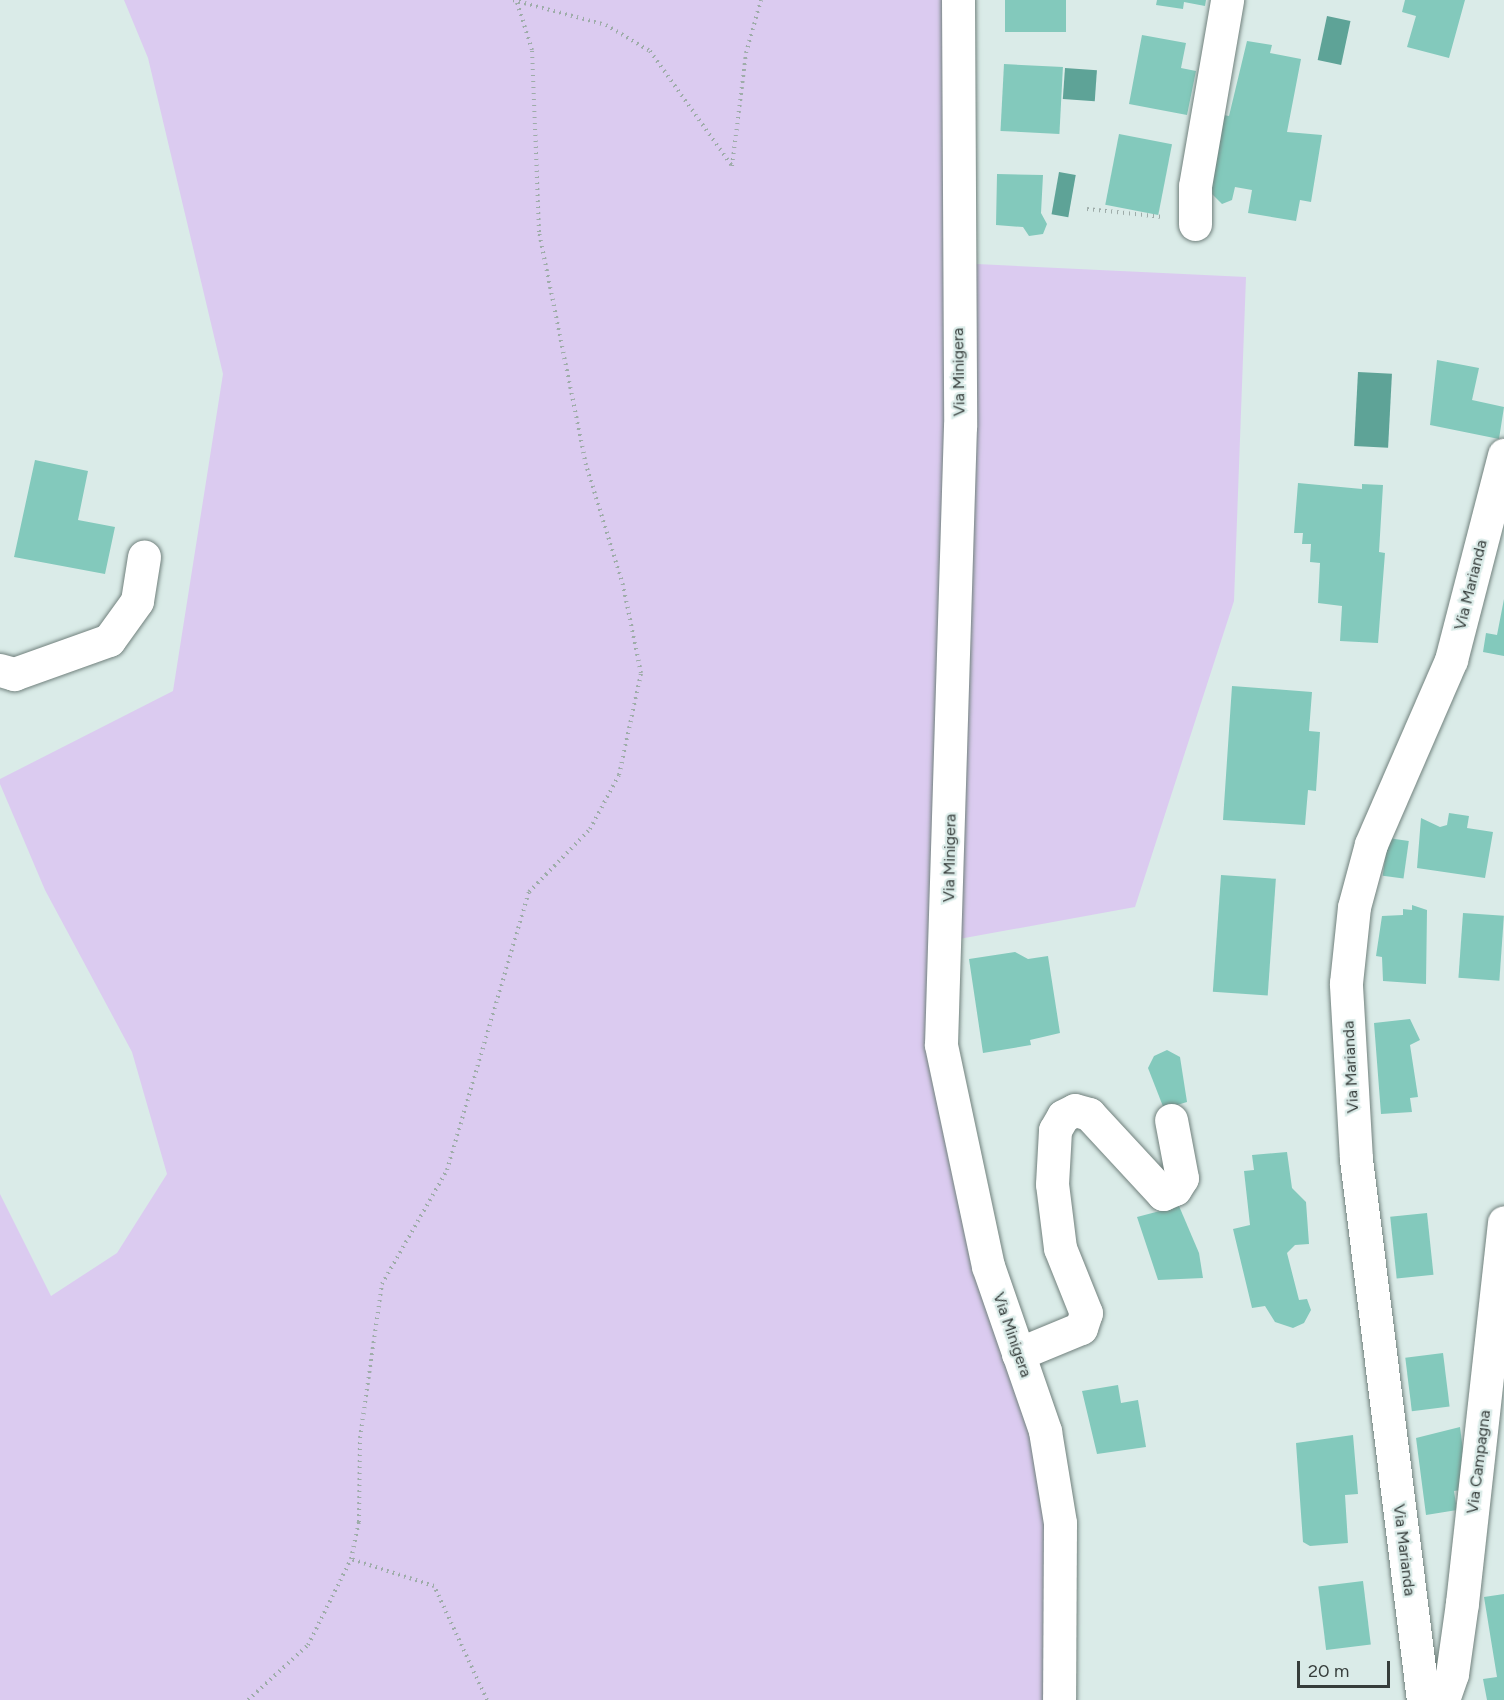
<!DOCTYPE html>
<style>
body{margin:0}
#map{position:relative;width:1504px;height:1700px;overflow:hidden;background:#daebe8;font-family:Figtree,sans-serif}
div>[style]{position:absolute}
.green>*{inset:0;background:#dbcbf0}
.water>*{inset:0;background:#5ea397;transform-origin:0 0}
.building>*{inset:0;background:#83c9bc;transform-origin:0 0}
.path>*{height:4px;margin-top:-2px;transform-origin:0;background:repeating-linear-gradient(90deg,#9eaca9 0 1.5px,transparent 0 6px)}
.roads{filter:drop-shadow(0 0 2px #71817d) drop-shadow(0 0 2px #71817d)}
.minor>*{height:33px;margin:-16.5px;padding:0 16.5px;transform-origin:16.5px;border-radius:16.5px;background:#fff}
span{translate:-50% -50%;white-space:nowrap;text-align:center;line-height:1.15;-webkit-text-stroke:4.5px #daebe8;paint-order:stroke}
.street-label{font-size:16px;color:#363d3b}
.scale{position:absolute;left:1297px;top:1661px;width:93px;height:27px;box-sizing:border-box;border:3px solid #363d3b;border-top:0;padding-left:8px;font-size:18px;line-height:21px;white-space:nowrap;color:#363d3b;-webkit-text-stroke:4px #daebe8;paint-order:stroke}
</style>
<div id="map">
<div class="green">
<div style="clip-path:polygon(124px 0,958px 0,956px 263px,1246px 277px,1234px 601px,1135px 907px,959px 939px,941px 1045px,1045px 1431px,1059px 1700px,0 1700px,0 1194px,51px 1296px,117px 1253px,167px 1174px,132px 1052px,45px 890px,0 784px,0 779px,173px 691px,223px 374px,148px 58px)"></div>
</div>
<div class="water">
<div style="left:1327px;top:16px;width:24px;height:45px;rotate:12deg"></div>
<div style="left:1065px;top:68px;width:32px;height:31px;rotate:4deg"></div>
<div style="left:1059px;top:172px;width:17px;height:43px;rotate:10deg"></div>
<div style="left:1358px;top:372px;width:34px;height:74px;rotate:3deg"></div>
</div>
<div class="building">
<div style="left:1005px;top:0;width:61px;height:32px"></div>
<div style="clip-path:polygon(1157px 0,1206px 0,1205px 6px,1184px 2px,1183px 9px,1156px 5px)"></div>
<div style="clip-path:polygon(1405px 0,1465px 0,1449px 58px,1407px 47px,1416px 16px,1402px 12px)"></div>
<div style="clip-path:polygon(1142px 35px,1186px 43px,1181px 68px,1196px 71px,1187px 115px,1129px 104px)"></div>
<div style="clip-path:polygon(1247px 41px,1272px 45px,1270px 53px,1301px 59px,1287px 132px,1322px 135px,1311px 202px,1300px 200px,1296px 221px,1248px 213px,1252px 190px,1235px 187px,1232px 200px,1222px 204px,1205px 187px,1218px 114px,1229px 116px)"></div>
<div style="left:1004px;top:64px;width:59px;height:67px;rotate:3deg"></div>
<div style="left:1119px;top:134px;width:54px;height:72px;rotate:11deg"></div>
<div style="clip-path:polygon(997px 174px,1043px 175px,1041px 213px,1047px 224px,1043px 234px,1029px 236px,1023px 227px,996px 225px)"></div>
<div style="clip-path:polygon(1437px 360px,1479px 368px,1472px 400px,1504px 407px,1499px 439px,1430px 425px)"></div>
<div style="clip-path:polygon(35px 460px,88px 471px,78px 520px,115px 527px,105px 574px,14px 557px)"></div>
<div style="clip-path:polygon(1298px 483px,1362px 489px,1362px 484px,1383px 485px,1379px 552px,1385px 553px,1378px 643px,1340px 641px,1342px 606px,1318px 603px,1320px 563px,1310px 562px,1311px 544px,1302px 544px,1303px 533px,1294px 533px)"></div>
<div style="clip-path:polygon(1504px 599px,1504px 656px,1483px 652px,1486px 633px,1497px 635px)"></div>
<div style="clip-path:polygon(1232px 686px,1312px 692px,1309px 731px,1320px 732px,1316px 791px,1308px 790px,1305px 825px,1223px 820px)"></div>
<div style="clip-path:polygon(1449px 813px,1469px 816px,1467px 828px,1493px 832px,1485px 878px,1417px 868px,1421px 818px,1440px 827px,1447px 825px)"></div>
<div style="left:1388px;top:838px;width:21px;height:38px;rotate:8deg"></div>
<div style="left:1221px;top:875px;width:55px;height:117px;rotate:4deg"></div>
<div style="clip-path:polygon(1412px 905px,1427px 910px,1426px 984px,1383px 981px,1382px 957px,1376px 956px,1382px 916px,1403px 915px,1403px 909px,1412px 910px)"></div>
<div style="left:1463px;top:913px;width:41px;height:65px;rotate:4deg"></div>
<div style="clip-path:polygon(1015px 952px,1028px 959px,1048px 956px,1060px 1033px,1030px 1040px,1031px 1045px,983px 1053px,969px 959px)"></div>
<div style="clip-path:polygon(1410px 1019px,1420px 1040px,1410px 1045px,1418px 1097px,1410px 1098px,1412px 1112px,1381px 1114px,1374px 1023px)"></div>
<div style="clip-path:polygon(1167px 1050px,1180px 1057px,1187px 1102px,1164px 1109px,1148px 1068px,1154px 1056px)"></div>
<div style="clip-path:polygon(1287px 1152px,1292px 1188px,1306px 1202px,1309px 1244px,1295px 1245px,1287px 1253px,1299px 1300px,1307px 1299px,1311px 1310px,1304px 1323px,1293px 1328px,1275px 1322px,1265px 1306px,1252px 1308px,1233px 1229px,1250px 1225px,1244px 1171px,1254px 1170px,1252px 1155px)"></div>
<div style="clip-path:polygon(1179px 1206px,1199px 1253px,1203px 1278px,1158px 1280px,1137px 1217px)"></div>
<div style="left:1427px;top:1213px;width:62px;height:37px;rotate:84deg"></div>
<div style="left:1443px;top:1353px;width:54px;height:38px;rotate:83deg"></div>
<div style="clip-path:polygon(1118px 1385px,1121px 1403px,1138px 1400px,1146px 1447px,1097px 1454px,1082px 1391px)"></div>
<div style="clip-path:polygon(1460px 1427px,1468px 1489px,1454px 1491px,1457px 1510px,1426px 1515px,1416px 1438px)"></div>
<div style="clip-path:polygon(1353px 1435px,1358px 1494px,1345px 1495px,1348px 1543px,1310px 1546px,1303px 1542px,1296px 1443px)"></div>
<div style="left:1363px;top:1581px;width:64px;height:45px;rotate:83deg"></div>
<div style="clip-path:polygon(1504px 1594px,1504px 1700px,1487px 1700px,1483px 1679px,1497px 1677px,1484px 1597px)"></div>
</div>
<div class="path">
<div style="left:513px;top:0;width:96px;rotate:15deg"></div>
<div style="left:606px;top:25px;width:51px;rotate:30.6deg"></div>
<div style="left:650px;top:51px;width:141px;rotate:54.5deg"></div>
<div style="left:732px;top:166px;width:114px;rotate:-82.9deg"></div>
<div style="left:746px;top:53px;width:55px;rotate:-74.2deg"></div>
<div style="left:1087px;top:209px;width:77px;rotate:5.9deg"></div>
<div style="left:248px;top:1700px;width:81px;rotate:-42.5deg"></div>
<div style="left:308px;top:1645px;width:96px;rotate:-63.4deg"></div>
<div style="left:487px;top:1700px;width:126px;rotate:-114.9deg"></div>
<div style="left:434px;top:1586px;width:87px;rotate:-162deg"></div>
<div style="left:351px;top:1559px;width:38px;rotate:-78deg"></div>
<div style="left:359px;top:1522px;width:84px;rotate:-89.3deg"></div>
<div style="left:360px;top:1438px;width:156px;rotate:-81.9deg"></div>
<div style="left:382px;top:1284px;width:131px;rotate:-60.3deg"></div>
<div style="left:447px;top:1170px;width:290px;rotate:-73.6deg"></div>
<div style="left:529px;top:892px;width:88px;rotate:-45.9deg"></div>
<div style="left:590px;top:829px;width:61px;rotate:-61.8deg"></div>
<div style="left:619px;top:775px;width:104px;rotate:-77.8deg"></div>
<div style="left:641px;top:673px;width:90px;rotate:-101.6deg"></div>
<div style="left:623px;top:585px;width:126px;rotate:-107.1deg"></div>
<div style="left:586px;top:465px;width:238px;rotate:-101.4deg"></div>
<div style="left:539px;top:232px;width:182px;rotate:-92.2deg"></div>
<div style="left:532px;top:50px;width:50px;rotate:-107.4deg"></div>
</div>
<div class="roads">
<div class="minor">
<div style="left:958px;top:0;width:426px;rotate:89.7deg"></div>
<div style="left:960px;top:426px;width:619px;rotate:91.76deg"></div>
<div style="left:941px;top:1045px;width:226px;rotate:78deg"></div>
<div style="left:988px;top:1266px;width:175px;rotate:70.9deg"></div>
<div style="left:1045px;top:1431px;width:93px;rotate:80.7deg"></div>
<div style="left:1060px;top:1523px;width:177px;rotate:90.3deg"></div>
<div style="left:1195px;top:224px;width:38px;rotate:-90deg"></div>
<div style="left:1195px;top:186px;width:189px;rotate:-80.2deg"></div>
<div style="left:0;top:670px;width:15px;rotate:16deg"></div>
<div style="left:14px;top:674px;width:101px;rotate:-19.7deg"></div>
<div style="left:109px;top:640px;width:48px;rotate:-54.3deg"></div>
<div style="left:137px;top:601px;width:45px;rotate:-81deg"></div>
<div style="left:1018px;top:1354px;width:68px;rotate:-22.4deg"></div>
<div style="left:1081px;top:1328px;width:16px;rotate:-72deg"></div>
<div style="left:1086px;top:1313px;width:70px;rotate:-111.8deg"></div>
<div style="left:1060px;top:1248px;width:64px;rotate:-97.1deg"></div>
<div style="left:1052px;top:1184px;width:54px;rotate:-86.8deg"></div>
<div style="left:1055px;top:1130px;width:16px;rotate:-60deg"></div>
<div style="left:1063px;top:1116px;width:13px;rotate:-27deg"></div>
<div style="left:1075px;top:1110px;width:15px;rotate:16deg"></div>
<div style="left:1089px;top:1114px;width:109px;rotate:47.2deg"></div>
<div style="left:1163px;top:1194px;width:13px;rotate:-23deg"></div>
<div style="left:1175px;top:1189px;width:13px;rotate:-58deg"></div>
<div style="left:1182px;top:1178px;width:59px;rotate:-100.7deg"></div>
<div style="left:1423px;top:1700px;width:545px;rotate:-97.06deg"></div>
<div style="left:1356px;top:1159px;width:176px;rotate:-93.3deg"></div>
<div style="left:1346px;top:983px;width:76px;rotate:-84deg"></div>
<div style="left:1354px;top:907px;width:65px;rotate:-74.9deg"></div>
<div style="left:1371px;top:844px;width:201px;rotate:-66.5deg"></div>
<div style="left:1451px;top:660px;width:212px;rotate:-75.5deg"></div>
<div style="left:1443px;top:1700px;width:28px;rotate:-71deg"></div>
<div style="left:1452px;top:1674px;width:72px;rotate:-82deg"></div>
<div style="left:1462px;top:1603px;width:383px;rotate:-83.7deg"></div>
</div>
</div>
<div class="street-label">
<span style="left:959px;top:372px;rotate:-91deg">Via Minigera</span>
<span style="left:1471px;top:585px;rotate:-76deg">Via Marianda</span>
<span style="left:950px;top:858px;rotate:-89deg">Via Minigera</span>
<span style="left:1351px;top:1067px;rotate:-93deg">Via Marianda</span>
<span style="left:1012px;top:1335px;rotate:71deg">Via Minigera</span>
<span style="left:1479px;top:1462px;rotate:-83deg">Via Campagna</span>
<span style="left:1404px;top:1550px;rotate:83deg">Via Marianda</span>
</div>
<div class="scale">20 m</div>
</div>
